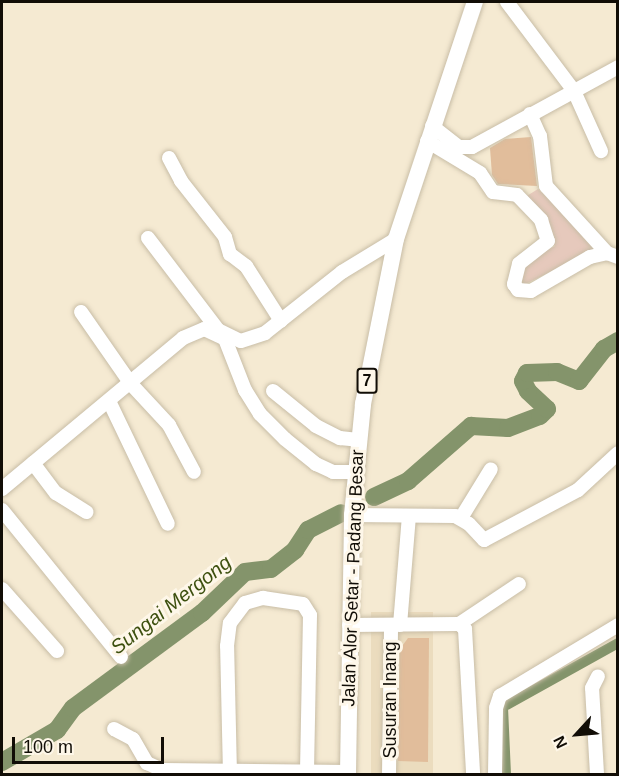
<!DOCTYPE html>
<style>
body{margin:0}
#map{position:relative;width:619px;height:776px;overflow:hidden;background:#f5ead2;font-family:Helvetica,sans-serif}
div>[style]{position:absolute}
.built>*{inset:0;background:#ebdcbe;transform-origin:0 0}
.green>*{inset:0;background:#e6c9bc}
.canal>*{height:10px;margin:-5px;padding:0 5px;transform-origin:5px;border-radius:5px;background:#84946b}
.river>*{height:18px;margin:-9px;padding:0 9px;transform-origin:9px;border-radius:9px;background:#84946b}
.building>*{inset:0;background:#e1bd9b}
.roads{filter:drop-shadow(0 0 2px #c8bda6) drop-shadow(0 0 2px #c8bda6)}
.minor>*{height:14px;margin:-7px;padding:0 7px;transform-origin:7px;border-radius:7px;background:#fff}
.major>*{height:16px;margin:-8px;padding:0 8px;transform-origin:8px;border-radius:8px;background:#fff}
span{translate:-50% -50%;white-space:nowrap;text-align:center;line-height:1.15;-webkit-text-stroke:6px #fef7e9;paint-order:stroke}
.shield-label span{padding:2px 4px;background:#fef7e9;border:2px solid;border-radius:4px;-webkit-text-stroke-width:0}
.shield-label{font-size:16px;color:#110d06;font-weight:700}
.street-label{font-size:18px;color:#110d06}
.water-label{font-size:20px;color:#3d500f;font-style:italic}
.frame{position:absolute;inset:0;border:3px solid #110d06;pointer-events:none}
.north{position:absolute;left:547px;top:704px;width:60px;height:60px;-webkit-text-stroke:4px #fef7e9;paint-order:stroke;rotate:244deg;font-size:16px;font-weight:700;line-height:24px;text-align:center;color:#110d06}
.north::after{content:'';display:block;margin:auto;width:21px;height:27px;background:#110d06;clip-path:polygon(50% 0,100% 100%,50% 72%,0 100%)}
.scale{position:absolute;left:12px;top:737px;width:152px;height:27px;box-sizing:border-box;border:3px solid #110d06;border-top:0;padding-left:8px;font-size:18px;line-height:21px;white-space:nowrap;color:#110d06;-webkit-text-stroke:4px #fef7e9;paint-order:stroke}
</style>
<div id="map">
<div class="built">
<div style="left:371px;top:612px;width:62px;height:162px"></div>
</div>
<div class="green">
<div style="clip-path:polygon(538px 189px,600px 248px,521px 286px,519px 266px,555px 246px,517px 202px)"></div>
</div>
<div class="canal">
<div style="left:506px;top:774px;width:67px;rotate:-92.6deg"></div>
<div style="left:503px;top:707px;width:132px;rotate:-29.1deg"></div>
</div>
<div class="river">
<div style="left:374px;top:497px;width:38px;rotate:-25deg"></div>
<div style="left:408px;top:481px;width:84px;rotate:-41.1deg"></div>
<div style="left:471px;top:426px;width:37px;rotate:3deg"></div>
<div style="left:508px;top:428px;width:34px;rotate:-21deg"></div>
<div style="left:540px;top:416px;width:10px;rotate:-45deg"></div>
<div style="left:547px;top:409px;width:26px;rotate:-137deg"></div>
<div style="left:528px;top:391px;width:11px;rotate:-117deg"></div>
<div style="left:523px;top:381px;width:9px;rotate:-63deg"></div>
<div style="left:527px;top:373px;width:30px;rotate:-2deg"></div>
<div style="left:557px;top:372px;width:24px;rotate:22deg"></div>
<div style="left:579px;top:381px;width:41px;rotate:-52deg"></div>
<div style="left:604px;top:349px;width:16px;rotate:-30deg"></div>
<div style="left:2px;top:762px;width:64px;rotate:-30.2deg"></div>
<div style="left:57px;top:730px;width:27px;rotate:-54deg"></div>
<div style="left:73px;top:708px;width:160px;rotate:-36.4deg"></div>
<div style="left:202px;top:613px;width:59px;rotate:-43.6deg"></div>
<div style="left:245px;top:572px;width:26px;rotate:-7deg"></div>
<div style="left:271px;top:569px;width:31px;rotate:-38deg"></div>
<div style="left:295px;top:550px;width:24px;rotate:-57deg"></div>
<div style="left:308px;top:530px;width:37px;rotate:-27deg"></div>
</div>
<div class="building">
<div style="clip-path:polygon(531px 137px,537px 186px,498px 184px,492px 175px,490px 148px,505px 139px)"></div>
<div style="clip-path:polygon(408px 638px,429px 638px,428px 762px,398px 761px,400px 649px)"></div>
</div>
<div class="roads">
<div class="minor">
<div style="left:507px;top:2px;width:111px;rotate:53deg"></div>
<div style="left:574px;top:91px;width:66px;rotate:65.8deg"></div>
<div style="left:530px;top:114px;width:24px;rotate:66deg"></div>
<div style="left:540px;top:136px;width:50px;rotate:83.2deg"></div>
<div style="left:546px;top:186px;width:91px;rotate:47.7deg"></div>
<div style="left:432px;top:126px;width:34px;rotate:38deg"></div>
<div style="left:459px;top:147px;width:13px"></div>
<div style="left:472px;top:147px;width:166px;rotate:-28.7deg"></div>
<div style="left:427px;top:141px;width:62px;rotate:31.1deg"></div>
<div style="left:480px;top:173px;width:23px;rotate:56deg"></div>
<div style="left:493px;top:192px;width:24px;rotate:7deg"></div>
<div style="left:517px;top:195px;width:35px;rotate:46deg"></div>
<div style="left:541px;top:220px;width:22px;rotate:72deg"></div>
<div style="left:548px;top:241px;width:37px;rotate:142deg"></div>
<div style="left:519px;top:264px;width:21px;rotate:104deg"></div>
<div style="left:514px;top:284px;width:7px;rotate:56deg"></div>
<div style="left:518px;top:290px;width:13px;rotate:4deg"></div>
<div style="left:531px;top:291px;width:68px;rotate:-30deg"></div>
<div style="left:590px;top:257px;width:17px;rotate:-13deg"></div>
<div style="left:607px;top:253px;width:12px;rotate:20deg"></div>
<div style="left:169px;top:158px;width:26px;rotate:62deg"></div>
<div style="left:181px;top:181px;width:71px;rotate:51.8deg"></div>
<div style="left:225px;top:237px;width:18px;rotate:74deg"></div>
<div style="left:230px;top:254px;width:20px;rotate:37deg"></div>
<div style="left:246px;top:266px;width:65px;rotate:57.5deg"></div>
<div style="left:148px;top:238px;width:116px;rotate:52.7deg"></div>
<div style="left:218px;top:330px;width:25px;rotate:26deg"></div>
<div style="left:241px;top:341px;width:25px;rotate:-18deg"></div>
<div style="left:265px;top:333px;width:98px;rotate:-38.4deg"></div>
<div style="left:342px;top:272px;width:63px;rotate:-31.4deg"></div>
<div style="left:81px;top:312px;width:88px;rotate:55.2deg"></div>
<div style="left:131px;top:384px;width:56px;rotate:47.2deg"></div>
<div style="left:169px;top:425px;width:53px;rotate:62deg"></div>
<div style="left:273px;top:391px;width:55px;rotate:39.1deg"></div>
<div style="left:316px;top:426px;width:27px;rotate:27deg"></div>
<div style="left:340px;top:438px;width:18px;rotate:6deg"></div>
<div style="left:109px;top:401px;width:136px;rotate:64.4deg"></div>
<div style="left:33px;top:463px;width:38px;rotate:53deg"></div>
<div style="left:56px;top:493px;width:36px;rotate:32deg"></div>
<div style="left:2px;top:489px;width:236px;rotate:-39.8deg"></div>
<div style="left:183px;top:338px;width:23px;rotate:-23deg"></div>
<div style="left:204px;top:329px;width:23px;rotate:25deg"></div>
<div style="left:225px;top:339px;width:55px;rotate:68.6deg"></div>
<div style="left:245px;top:390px;width:28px;rotate:58deg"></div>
<div style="left:260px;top:414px;width:35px;rotate:45deg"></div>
<div style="left:285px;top:439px;width:40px;rotate:39deg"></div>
<div style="left:316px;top:464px;width:19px;rotate:25deg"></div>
<div style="left:333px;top:472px;width:22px"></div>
<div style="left:2px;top:510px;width:189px;rotate:51deg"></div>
<div style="left:352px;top:515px;width:103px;rotate:0.6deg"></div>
<div style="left:455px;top:516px;width:16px;rotate:30deg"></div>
<div style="left:469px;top:524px;width:22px;rotate:47deg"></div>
<div style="left:484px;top:540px;width:106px;rotate:-28deg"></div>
<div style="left:578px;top:490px;width:54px;rotate:-42.8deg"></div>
<div style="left:461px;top:518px;width:57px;rotate:-58.5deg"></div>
<div style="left:2px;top:589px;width:83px;rotate:48.4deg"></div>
<div style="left:459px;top:624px;width:72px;rotate:-33.7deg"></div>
<div style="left:349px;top:625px;width:110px;rotate:-0.5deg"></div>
<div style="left:459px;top:624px;width:8px;rotate:40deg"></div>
<div style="left:465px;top:629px;width:145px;rotate:86.8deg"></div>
<div style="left:400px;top:625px;width:109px;rotate:-85.3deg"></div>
<div style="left:114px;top:729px;width:21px;rotate:28deg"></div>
<div style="left:133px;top:739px;width:28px;rotate:60deg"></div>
<div style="left:147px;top:763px;width:17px;rotate:25deg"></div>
<div style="left:162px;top:770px;width:186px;rotate:0.6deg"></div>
<div style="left:230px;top:774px;width:128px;rotate:-91.3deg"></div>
<div style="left:227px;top:646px;width:23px;rotate:-83deg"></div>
<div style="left:230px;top:623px;width:25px;rotate:-53deg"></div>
<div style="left:245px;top:603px;width:19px;rotate:-16deg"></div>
<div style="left:263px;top:598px;width:40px;rotate:8.5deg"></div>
<div style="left:303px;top:604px;width:13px;rotate:58deg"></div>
<div style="left:310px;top:615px;width:159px;rotate:91.1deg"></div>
<div style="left:389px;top:774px;width:149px;rotate:-89.2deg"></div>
<div style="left:495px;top:774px;width:66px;rotate:-89.1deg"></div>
<div style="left:496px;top:708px;width:13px;rotate:-72deg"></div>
<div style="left:500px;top:696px;width:138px;rotate:-31deg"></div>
<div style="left:597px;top:774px;width:86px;rotate:-93.3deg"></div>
<div style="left:592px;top:688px;width:13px;rotate:-63deg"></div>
</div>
<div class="major">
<div style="left:348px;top:774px;width:259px;rotate:-89.1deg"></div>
<div style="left:352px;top:515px;width:112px;rotate:-84.3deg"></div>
<div style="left:363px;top:404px;width:168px;rotate:-78.7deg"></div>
<div style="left:396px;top:239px;width:250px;rotate:-71.6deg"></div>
</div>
</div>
<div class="shield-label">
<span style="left:367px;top:381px">7</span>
</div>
<div class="street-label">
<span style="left:353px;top:578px;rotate:-88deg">Jalan Alor Setar - Padang Besar</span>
<span style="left:390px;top:700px;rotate:-90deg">Susuran Inang</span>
</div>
<div class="water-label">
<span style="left:171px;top:605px;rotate:-38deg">Sungai Mergong</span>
</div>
<div class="frame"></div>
<div class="north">N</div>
<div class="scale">100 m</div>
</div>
